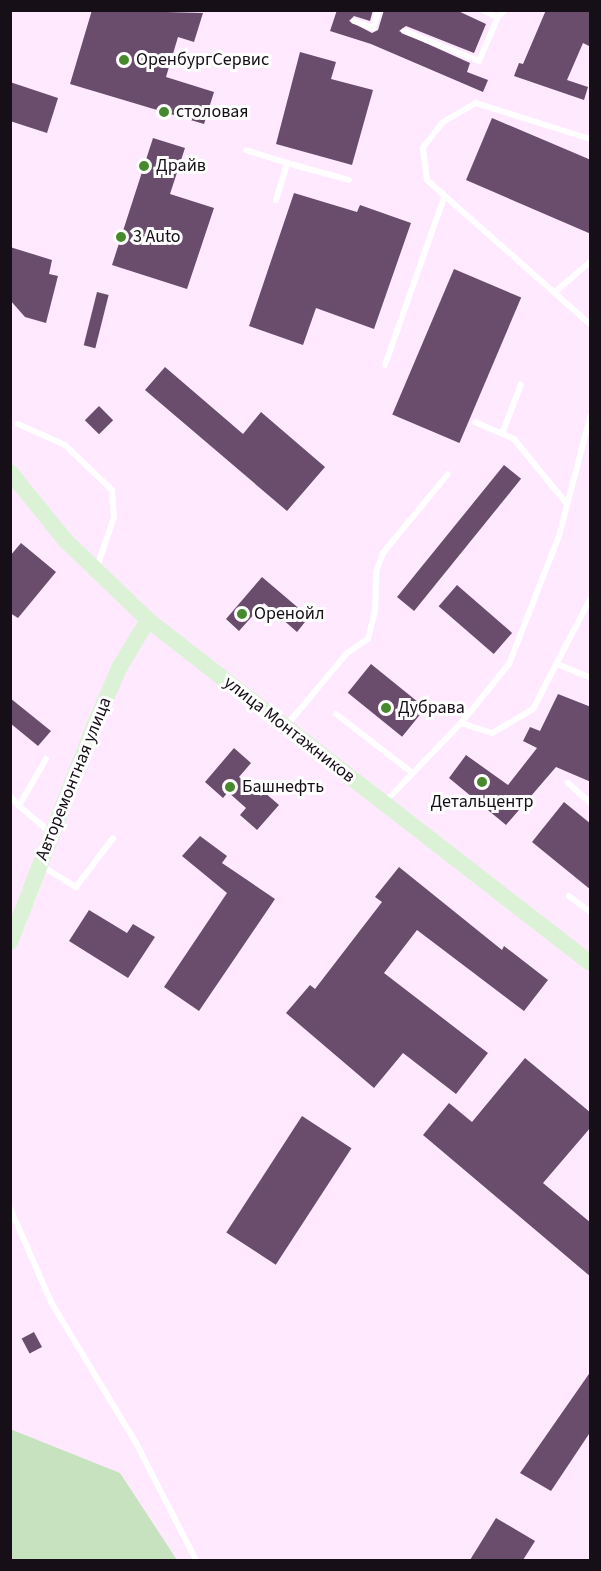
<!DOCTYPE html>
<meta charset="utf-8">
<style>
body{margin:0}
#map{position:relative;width:601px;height:1571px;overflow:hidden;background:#fee9ff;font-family:"Source Sans 3",sans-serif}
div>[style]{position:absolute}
.green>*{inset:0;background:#c7e2bf}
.building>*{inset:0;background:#6a4d6c;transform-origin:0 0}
.service>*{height:6px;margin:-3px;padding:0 3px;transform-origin:3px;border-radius:3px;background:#fff}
.secondary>*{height:16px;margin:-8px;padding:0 8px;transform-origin:8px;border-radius:8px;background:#dcf2d6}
.dots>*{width:16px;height:16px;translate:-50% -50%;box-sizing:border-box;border:3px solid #fff;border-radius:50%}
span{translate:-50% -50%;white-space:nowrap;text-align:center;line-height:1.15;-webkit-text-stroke:6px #fff;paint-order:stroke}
.poi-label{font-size:18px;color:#170f18}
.left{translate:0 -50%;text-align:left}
.street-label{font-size:18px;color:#170f18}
.frame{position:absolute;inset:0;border:12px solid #170f18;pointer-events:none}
</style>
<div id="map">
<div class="green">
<div style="clip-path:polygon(10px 1429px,120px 1473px,177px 1560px,11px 1560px)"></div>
</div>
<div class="building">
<div style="clip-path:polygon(92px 10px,203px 13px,194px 42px,178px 37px,166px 77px,214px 92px,204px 124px,70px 84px)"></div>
<div style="clip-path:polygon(337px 10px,373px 10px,370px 21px,354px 16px,349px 21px,372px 33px,378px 30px,384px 10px,456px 10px,486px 24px,474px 53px,406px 26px,399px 31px,470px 63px,467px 72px,488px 80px,483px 92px,371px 44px,330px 31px)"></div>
<div style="clip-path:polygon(546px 10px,591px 10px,591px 47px,583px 43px,567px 80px,588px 87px,584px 100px,514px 76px,519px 63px,523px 64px)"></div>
<div style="clip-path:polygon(300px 52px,336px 62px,331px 79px,373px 90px,352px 165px,276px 144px)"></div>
<div style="clip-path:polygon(10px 82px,58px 98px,47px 133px,10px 121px)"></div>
<div style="clip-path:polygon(492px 118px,591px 160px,591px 234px,466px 180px)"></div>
<div style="clip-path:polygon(153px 138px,185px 148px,170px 194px,214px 208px,187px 289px,112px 265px)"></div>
<div style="clip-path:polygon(294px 193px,357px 212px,360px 205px,411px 223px,374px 329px,316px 308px,303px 345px,249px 326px)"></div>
<div style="clip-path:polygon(10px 247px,52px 260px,49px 274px,58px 276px,46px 323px,25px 317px,10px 300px)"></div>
<div style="left:454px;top:269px;width:73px;height:158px;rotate:23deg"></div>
<div style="left:97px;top:292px;width:12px;height:55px;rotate:14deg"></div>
<div style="clip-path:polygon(165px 367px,243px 434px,261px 412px,325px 467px,287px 511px,145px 390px)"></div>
<div style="left:99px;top:406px;width:20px;height:20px;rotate:45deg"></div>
<div style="left:504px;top:465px;width:22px;height:170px;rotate:39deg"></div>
<div style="clip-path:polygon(21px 543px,56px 572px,18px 618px,10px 613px,10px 556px)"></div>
<div style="clip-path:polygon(262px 577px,309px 617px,297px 632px,264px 603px,239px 631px,226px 619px)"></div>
<div style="left:457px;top:585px;width:73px;height:28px;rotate:41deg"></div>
<div style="left:371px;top:664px;width:70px;height:37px;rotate:39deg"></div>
<div style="clip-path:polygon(558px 694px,591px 707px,591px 782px,556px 767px,506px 825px,449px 778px,466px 755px,508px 785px,537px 748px,523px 741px,530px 727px,540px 731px)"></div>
<div style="clip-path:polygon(10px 698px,51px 731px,38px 746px,10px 723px)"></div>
<div style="clip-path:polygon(234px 748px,251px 763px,239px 777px,261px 796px,264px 792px,279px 805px,257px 830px,240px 815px,246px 808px,228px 792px,223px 798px,205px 782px)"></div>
<div style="clip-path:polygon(564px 802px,591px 824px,591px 890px,532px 842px)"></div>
<div style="clip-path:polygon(200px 836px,227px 856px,222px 863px,275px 899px,199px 1011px,164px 987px,227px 893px,182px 856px)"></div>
<div style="clip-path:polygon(399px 867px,502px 950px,504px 946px,548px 980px,524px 1011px,417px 930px,384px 973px,488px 1053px,456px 1094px,403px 1053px,374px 1088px,286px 1013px,310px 985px,315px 989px,382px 902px,375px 897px)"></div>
<div style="clip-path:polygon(89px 910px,127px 933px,133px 924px,155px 937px,128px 978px,69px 941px)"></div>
<div style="clip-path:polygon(525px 1058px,591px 1113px,591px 1127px,543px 1183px,591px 1223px,591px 1277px,423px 1135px,449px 1103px,472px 1122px)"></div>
<div style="left:302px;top:1116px;width:59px;height:139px;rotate:33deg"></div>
<div style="left:34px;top:1332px;width:17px;height:14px;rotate:62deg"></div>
<div style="clip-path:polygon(591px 1371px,591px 1431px,551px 1491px,520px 1473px)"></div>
<div style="clip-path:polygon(496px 1518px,535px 1541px,523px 1560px,470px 1560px)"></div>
</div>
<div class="service">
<div style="left:482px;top:10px;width:17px;rotate:24deg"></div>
<div style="left:354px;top:21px;width:20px;rotate:20deg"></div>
<div style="left:373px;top:28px;width:19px;rotate:-72deg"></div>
<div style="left:404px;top:31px;width:81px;rotate:21.8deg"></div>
<div style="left:479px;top:61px;width:48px;rotate:-66.6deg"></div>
<div style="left:498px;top:17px;width:10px;rotate:-45deg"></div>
<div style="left:590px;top:139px;width:120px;rotate:-162.5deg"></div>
<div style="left:476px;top:103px;width:38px;rotate:150deg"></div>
<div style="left:443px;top:122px;width:33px;rotate:128deg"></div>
<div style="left:423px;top:148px;width:32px;rotate:83deg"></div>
<div style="left:427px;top:180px;width:217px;rotate:41.5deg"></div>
<div style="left:246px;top:150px;width:43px;rotate:17.6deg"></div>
<div style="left:276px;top:200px;width:39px;rotate:-73deg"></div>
<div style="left:287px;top:163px;width:64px;rotate:15.3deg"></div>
<div style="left:555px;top:292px;width:46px;rotate:-40.6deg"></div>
<div style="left:385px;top:365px;width:178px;rotate:-70.6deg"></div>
<div style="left:475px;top:422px;width:43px;rotate:23.6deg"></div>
<div style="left:514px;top:439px;width:84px;rotate:50.8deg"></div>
<div style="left:18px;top:424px;width:51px;rotate:24.1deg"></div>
<div style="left:65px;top:445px;width:65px;rotate:43.8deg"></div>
<div style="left:112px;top:490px;width:27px;rotate:86deg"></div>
<div style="left:114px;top:517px;width:53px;rotate:108.8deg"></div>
<div style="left:502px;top:434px;width:53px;rotate:-69.2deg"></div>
<div style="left:557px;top:664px;width:35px;rotate:22deg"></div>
<div style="left:336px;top:714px;width:95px;rotate:37.7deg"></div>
<div style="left:461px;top:723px;width:33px;rotate:18deg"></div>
<div style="left:492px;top:733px;width:48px;rotate:-30.3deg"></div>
<div style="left:533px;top:709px;width:124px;rotate:-62.6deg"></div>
<div style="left:286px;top:726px;width:95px;rotate:-50.1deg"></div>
<div style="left:347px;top:653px;width:25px;rotate:-34deg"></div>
<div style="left:368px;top:639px;width:30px;rotate:-76deg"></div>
<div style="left:375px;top:610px;width:38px;rotate:-88deg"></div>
<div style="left:376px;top:572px;width:20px;rotate:-70deg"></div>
<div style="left:383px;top:553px;width:102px;rotate:-50.6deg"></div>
<div style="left:46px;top:759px;width:54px;rotate:119.9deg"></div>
<div style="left:19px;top:806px;width:42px;rotate:40.2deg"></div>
<div style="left:568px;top:783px;width:30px;rotate:42deg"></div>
<div style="left:10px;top:796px;width:13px;rotate:48deg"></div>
<div style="left:384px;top:803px;width:111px;rotate:-46.1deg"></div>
<div style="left:461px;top:723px;width:76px;rotate:-50.9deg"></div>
<div style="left:509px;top:664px;width:137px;rotate:-68.7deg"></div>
<div style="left:559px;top:536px;width:123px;rotate:-75.4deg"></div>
<div style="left:40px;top:865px;width:42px;rotate:31.4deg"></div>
<div style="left:76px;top:887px;width:61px;rotate:-52.9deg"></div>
<div style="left:569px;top:896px;width:26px;rotate:37deg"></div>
<div style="left:10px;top:1208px;width:103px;rotate:66.4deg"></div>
<div style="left:51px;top:1302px;width:165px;rotate:58.9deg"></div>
<div style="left:136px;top:1443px;width:131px;rotate:62.9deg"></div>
</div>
<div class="secondary">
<div style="left:10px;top:472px;width:87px;rotate:51deg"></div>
<div style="left:65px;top:540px;width:115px;rotate:43.9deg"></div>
<div style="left:148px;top:620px;width:559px;rotate:37.81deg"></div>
<div style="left:10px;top:942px;width:229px;rotate:-68.7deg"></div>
<div style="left:93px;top:729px;width:66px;rotate:-66.9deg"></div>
<div style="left:119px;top:668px;width:56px;rotate:-58.9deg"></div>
</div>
<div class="dots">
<div style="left:124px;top:60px;background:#478a2e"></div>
<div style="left:164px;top:112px;background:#478a2e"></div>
<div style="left:144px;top:166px;background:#478a2e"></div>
<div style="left:121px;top:237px;background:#478a2e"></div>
<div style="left:242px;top:614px;background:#478a2e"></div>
<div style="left:386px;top:708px;background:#478a2e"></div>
<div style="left:482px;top:782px;background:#478a2e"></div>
<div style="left:230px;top:787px;background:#478a2e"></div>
</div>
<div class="poi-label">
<span class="left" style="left:136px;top:60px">ОренбургСервис</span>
<span class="left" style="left:176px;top:112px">столовая</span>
<span class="left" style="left:156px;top:166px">Драйв</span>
<span class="left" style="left:133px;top:237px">3 Auto</span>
<span class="left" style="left:254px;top:614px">Оренойл</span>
<span class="left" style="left:398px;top:708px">Дубрава</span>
<span class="left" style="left:242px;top:787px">Башнефть</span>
<span style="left:482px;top:802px">Детальцентр</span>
</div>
<div class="street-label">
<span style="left:289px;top:730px;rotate:38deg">улица Монтажников</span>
<span style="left:74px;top:779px;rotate:-68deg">Авторемонтная улица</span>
</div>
<div class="frame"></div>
</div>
